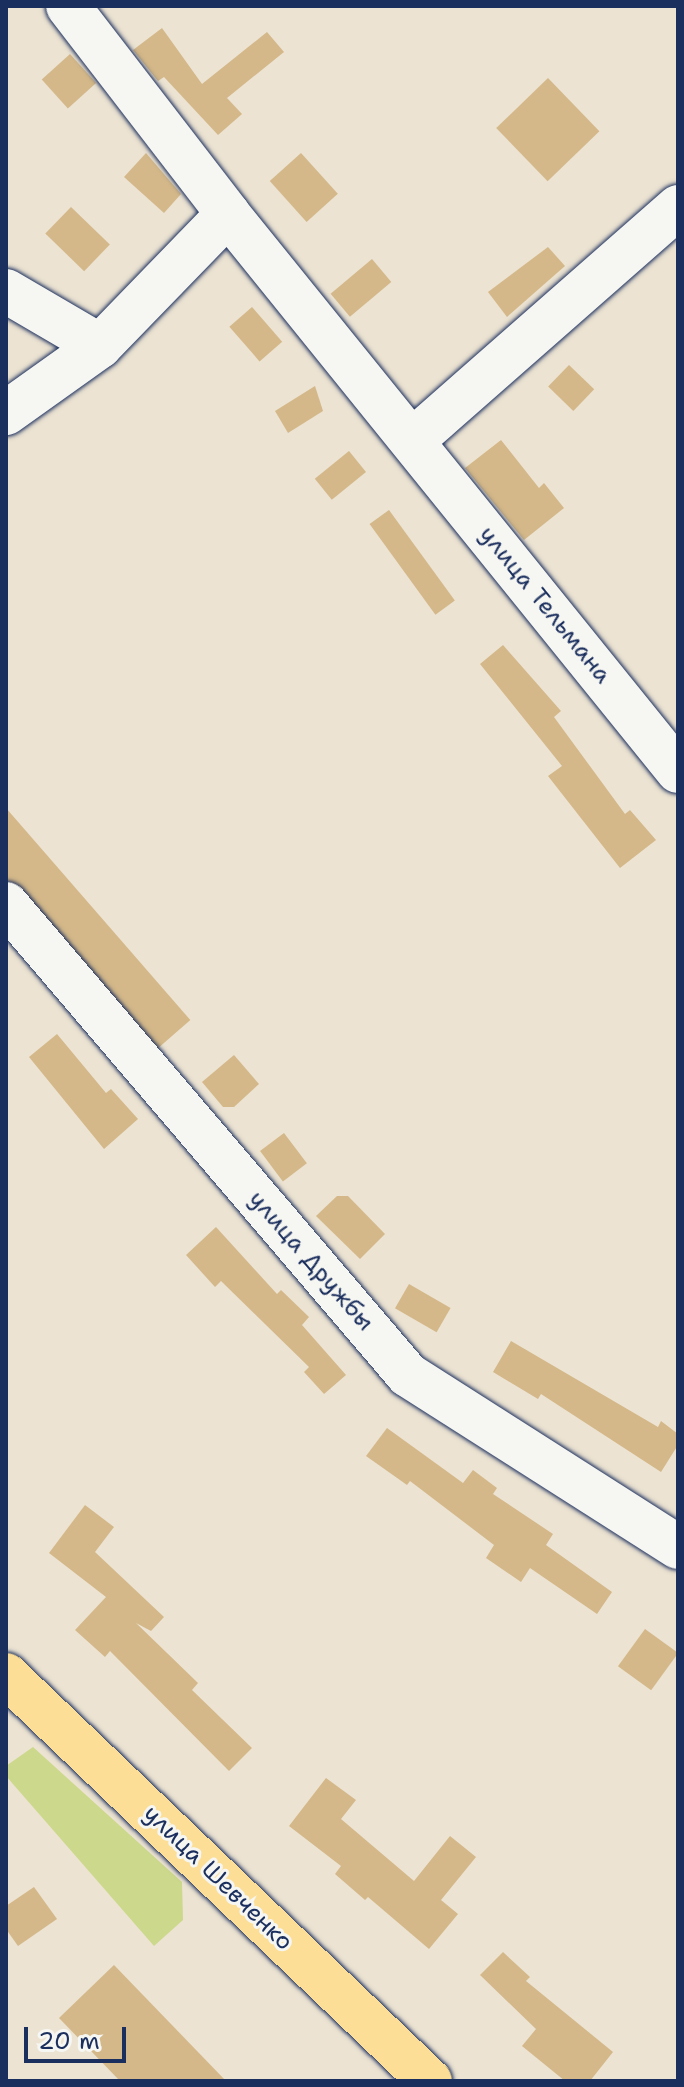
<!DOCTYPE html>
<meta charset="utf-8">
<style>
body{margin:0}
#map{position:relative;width:684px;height:2087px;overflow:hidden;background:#ece3d2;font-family:"Shantell Sans",sans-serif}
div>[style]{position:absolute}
.green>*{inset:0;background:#ccd88b}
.building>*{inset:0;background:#d4b889;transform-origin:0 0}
.roads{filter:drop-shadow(0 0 2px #1b2f5e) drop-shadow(0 0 2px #1b2f5e)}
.minor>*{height:44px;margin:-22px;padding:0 22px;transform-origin:22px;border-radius:22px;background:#f6f6f2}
.major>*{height:44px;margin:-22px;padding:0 22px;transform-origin:22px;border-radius:22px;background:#fcde96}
span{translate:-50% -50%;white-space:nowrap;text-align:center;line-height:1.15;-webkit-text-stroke:6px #f6f6f2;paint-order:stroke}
.street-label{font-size:24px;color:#1b2f5e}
.frame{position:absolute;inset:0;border:8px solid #1b2f5e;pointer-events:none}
.scale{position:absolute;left:24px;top:2027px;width:102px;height:36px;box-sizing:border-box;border:4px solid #1b2f5e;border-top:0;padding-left:10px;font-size:24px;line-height:28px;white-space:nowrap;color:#1b2f5e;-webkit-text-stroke:6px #f6f6f2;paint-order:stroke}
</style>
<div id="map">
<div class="green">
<div style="clip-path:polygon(33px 1747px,182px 1882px,183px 1920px,154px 1946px,6px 1776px,6px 1766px)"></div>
</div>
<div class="building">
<div style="clip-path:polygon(162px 28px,202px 84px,267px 32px,284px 52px,227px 98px,242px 114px,218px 135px,164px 77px,158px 81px,133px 50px)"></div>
<div style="left:70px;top:54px;width:39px;height:38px;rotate:48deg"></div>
<div style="left:548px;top:78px;width:74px;height:72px;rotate:46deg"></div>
<div style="clip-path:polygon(146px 153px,181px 194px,164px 213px,124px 177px)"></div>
<div style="left:301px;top:153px;width:55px;height:42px;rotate:48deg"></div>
<div style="left:71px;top:207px;width:54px;height:37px;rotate:44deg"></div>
<div style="clip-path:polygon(548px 247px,565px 266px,507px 317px,488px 292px)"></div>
<div style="left:372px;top:259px;width:30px;height:54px;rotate:50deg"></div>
<div style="left:252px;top:307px;width:46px;height:30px;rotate:49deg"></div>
<div style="left:569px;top:365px;width:35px;height:30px;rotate:44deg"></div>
<div style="clip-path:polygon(315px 386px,323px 411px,288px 433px,275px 411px)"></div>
<div style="clip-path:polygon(501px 440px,539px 488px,544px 483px,564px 508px,524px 540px,465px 468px)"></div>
<div style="left:349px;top:451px;width:27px;height:44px;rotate:51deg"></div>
<div style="left:389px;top:510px;width:112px;height:24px;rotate:54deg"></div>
<div style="clip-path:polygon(503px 645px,561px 711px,554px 717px,625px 814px,630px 810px,656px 840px,620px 868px,548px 776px,562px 766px,480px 664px)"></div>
<div style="left:6px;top:808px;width:281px;height:46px;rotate:49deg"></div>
<div style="clip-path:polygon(57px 1034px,106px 1093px,111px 1089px,138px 1119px,104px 1149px,29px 1057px)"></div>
<div style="clip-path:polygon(234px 1055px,259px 1084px,234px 1107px,223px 1107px,202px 1082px)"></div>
<div style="left:284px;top:1133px;width:38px;height:30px;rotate:53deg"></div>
<div style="clip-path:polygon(337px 1196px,348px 1196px,385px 1234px,360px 1259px,316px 1216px)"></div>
<div style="clip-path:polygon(216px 1227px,277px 1294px,281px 1290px,309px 1317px,302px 1325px,346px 1375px,324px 1394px,304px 1372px,309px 1367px,221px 1281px,215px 1287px,186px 1255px)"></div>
<div style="left:409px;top:1284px;width:48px;height:28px;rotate:30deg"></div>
<div style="clip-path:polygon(511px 1341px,658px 1427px,661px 1421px,678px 1434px,678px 1445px,661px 1472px,541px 1394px,538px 1399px,493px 1372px)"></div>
<div style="clip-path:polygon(387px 1428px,463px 1483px,473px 1470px,497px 1488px,493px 1494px,553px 1534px,546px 1545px,612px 1592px,597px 1614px,530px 1568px,521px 1582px,486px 1558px,494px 1545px,410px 1481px,407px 1485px,366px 1456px)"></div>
<div style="clip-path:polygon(85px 1505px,114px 1527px,95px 1552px,164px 1617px,151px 1631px,136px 1623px,198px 1683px,192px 1690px,252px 1748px,229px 1771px,110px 1651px,105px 1657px,75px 1630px,106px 1597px,49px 1553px)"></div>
<div style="left:645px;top:1629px;width:41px;height:46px;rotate:36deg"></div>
<div style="clip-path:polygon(326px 1778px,356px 1800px,341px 1819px,414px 1881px,450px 1836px,476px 1857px,441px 1900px,458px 1914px,429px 1949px,368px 1897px,365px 1900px,335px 1874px,341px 1866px,289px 1826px)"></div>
<div style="clip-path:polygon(34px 1887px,57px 1919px,18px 1946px,6px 1929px,6px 1906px)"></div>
<div style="clip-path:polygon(503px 1952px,530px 1977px,526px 1981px,613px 2052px,590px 2081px,565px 2081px,522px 2046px,536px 2029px,480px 1975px)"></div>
<div style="clip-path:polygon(114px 1965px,226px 2081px,120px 2081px,59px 2018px)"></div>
</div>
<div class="roads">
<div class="minor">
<div style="left:68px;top:6px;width:262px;rotate:52.4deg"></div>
<div style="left:6px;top:291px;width:109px;rotate:30.3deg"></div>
<div style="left:6px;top:413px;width:115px;rotate:-35.5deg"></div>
<div style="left:100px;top:346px;width:184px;rotate:-45.9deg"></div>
<div style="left:228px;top:214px;width:716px;rotate:51.07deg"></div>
<div style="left:413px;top:440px;width:353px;rotate:-41.3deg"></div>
<div style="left:6px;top:904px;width:619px;rotate:49.52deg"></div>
<div style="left:408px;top:1375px;width:320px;rotate:32.5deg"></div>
</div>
<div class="major">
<div style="left:6px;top:1675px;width:587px;rotate:43.76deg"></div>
</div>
</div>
<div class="street-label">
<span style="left:545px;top:605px;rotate:51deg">улица Тельмана</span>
<span style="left:311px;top:1261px;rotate:49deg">улица Дружбы</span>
<span style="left:218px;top:1878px;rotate:44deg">улица Шевченко</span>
</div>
<div class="frame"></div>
<div class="scale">20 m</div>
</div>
